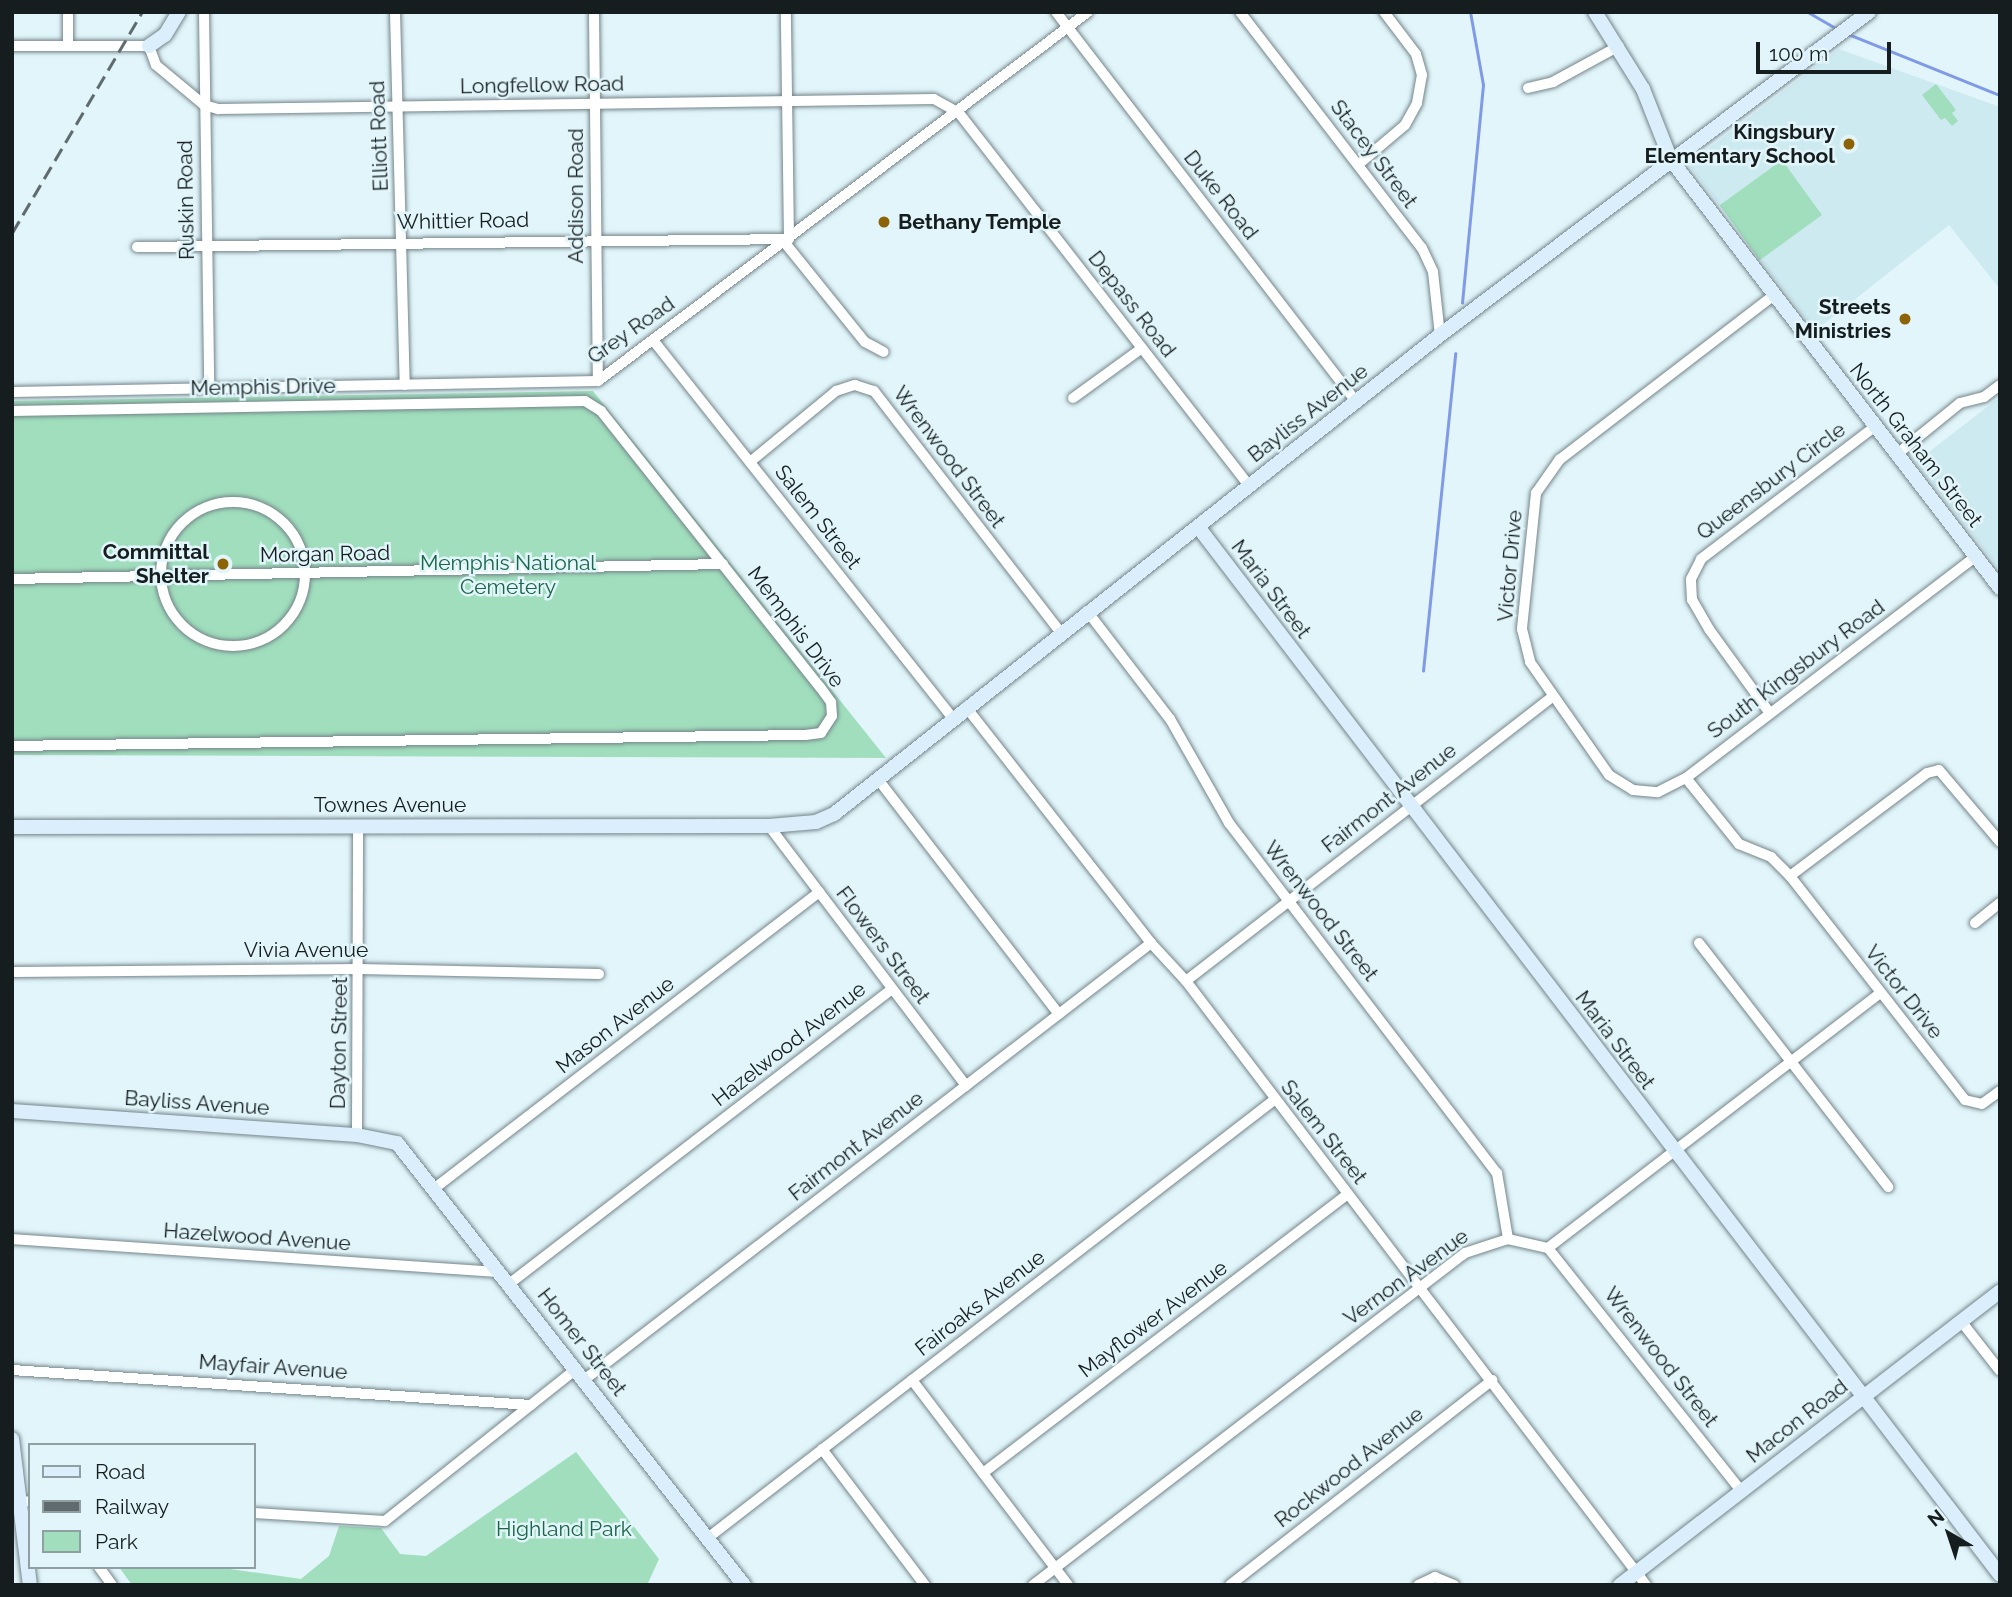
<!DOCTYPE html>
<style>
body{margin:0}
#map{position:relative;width:2012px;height:1597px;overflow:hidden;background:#e1f5fa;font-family:Raleway,sans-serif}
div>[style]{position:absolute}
.built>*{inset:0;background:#cdeaf1}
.green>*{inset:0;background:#a0debd;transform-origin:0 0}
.stream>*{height:2.5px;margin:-1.25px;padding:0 1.25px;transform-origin:1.25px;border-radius:1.25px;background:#809ae8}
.roads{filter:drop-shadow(0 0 2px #74858a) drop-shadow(0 0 2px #74858a)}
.street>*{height:10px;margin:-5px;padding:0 5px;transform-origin:5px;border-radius:5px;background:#fff}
.street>.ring{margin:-5px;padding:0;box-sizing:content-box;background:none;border:10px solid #fff;border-radius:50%}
.secondary>*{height:14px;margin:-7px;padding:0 7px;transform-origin:7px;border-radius:7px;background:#daeefc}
.rail>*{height:2.5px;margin-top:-1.25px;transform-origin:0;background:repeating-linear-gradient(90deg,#5f6b6e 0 14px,transparent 0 21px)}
.dots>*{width:19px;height:19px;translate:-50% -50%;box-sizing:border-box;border:4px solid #e1f5fa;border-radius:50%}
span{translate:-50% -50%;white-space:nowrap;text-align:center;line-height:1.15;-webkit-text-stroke:5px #e1f5fa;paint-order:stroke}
.street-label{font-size:21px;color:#161d1f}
.poi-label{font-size:21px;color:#161d1f;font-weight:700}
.right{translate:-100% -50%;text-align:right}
.left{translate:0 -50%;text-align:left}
.park-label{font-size:21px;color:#1b6646}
.frame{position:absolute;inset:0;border:14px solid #161d1f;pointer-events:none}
.legend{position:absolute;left:28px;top:1443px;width:228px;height:126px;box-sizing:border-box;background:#e1f5fa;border:2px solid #909fa2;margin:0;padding:9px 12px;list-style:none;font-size:21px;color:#161d1f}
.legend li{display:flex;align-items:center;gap:14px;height:35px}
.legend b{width:35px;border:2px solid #909fa2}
.north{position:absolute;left:1914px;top:1499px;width:70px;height:70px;-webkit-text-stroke:5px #e1f5fa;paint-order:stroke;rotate:321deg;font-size:19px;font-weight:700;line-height:28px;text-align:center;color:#161d1f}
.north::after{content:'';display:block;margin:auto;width:24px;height:32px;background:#161d1f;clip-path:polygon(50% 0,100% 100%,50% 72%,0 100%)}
.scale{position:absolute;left:1756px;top:42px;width:135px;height:32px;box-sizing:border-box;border:4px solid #161d1f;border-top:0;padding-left:9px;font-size:21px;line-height:24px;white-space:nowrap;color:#161d1f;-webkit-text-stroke:5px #e1f5fa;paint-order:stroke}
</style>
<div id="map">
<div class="built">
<div style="clip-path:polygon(1839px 49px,2000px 107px,2000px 289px,1949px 225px,1815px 331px,1688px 164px)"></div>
<div style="clip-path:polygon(2000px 397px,2000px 570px,1916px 462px)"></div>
</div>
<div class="green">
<div style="clip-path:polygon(1936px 84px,1956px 110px,1952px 113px,1958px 121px,1952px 126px,1945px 118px,1941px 120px,1922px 95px)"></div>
<div style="left:1782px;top:160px;width:68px;height:77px;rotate:54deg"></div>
<div style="clip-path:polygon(593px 391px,886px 758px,12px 755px,12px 401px)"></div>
<div style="clip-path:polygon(576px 1452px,659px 1559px,648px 1583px,132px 1585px,119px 1567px,216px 1567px,301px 1579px,329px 1556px,339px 1526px,381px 1528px,400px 1554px,426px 1556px)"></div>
</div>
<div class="stream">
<div style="left:1808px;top:12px;width:36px;rotate:30deg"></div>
<div style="left:1848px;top:34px;width:164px;rotate:21.9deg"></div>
<div style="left:1462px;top:303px;width:219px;rotate:-84.5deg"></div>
<div style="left:1483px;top:85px;width:74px;rotate:-100.1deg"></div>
<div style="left:1423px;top:671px;width:319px;rotate:-84.2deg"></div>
</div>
<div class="roads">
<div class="street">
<div style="left:68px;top:12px;width:34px;rotate:90deg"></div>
<div style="left:204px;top:12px;width:375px;rotate:89.2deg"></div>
<div style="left:395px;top:12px;width:373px;rotate:88.5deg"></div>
<div style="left:594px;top:12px;width:369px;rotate:89.4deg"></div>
<div style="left:1056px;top:12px;width:492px;rotate:52.4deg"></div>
<div style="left:1240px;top:12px;width:298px;rotate:52.4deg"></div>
<div style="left:1422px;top:248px;width:26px;rotate:65deg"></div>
<div style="left:1433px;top:272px;width:63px;rotate:83.7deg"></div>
<div style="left:12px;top:46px;width:137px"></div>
<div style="left:149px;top:46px;width:20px;rotate:70deg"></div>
<div style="left:156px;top:65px;width:62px;rotate:39.8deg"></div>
<div style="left:204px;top:105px;width:15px;rotate:16deg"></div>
<div style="left:218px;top:109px;width:716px;rotate:-0.8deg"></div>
<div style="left:934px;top:99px;width:29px;rotate:29deg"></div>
<div style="left:959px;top:113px;width:472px;rotate:52.1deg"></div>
<div style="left:1528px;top:88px;width:26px;rotate:-13deg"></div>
<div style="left:1553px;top:82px;width:75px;rotate:-28.6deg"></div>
<div style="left:1359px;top:164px;width:60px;rotate:-40.3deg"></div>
<div style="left:1405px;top:125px;width:25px;rotate:-61deg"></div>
<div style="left:1417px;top:103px;width:28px;rotate:-80deg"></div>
<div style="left:1422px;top:75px;width:22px;rotate:-106deg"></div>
<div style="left:1416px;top:54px;width:53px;rotate:-127.3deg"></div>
<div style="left:785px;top:243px;width:127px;rotate:51.1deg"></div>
<div style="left:865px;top:342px;width:21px;rotate:28deg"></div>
<div style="left:137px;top:247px;width:652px;rotate:-0.7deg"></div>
<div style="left:789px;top:239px;width:227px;rotate:-90.8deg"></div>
<div style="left:1774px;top:295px;width:270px;rotate:142.5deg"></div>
<div style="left:1560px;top:459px;width:42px;rotate:125.2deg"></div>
<div style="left:1536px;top:493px;width:137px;rotate:95.9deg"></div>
<div style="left:1522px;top:629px;width:34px;rotate:76deg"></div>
<div style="left:1530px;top:662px;width:138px;rotate:55deg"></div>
<div style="left:1609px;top:775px;width:28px;rotate:32deg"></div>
<div style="left:1633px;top:790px;width:25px;rotate:5deg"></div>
<div style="left:1658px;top:792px;width:31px;rotate:-27deg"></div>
<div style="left:1686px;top:778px;width:365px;rotate:-37.4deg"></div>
<div style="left:653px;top:340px;width:483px;rotate:51.6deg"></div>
<div style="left:12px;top:392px;width:586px;rotate:-1.08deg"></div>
<div style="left:598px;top:381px;width:613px;rotate:-36.98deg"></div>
<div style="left:1073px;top:398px;width:85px;rotate:-35.9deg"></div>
<div style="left:12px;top:411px;width:573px;rotate:-1deg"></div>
<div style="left:585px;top:401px;width:19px;rotate:32deg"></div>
<div style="left:601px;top:411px;width:352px;rotate:51.6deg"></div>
<div style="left:820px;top:687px;width:19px;rotate:54deg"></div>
<div style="left:831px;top:702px;width:14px;rotate:86deg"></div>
<div style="left:832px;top:716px;width:20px;rotate:123deg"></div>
<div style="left:821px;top:733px;width:16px;rotate:173deg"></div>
<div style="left:805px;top:735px;width:793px;rotate:179.21deg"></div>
<div style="left:1896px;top:455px;width:82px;rotate:-39.1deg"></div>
<div style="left:1960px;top:403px;width:25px;rotate:-14deg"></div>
<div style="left:1984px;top:397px;width:20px;rotate:-37deg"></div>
<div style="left:750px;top:462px;width:112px;rotate:-39.5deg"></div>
<div style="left:836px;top:391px;width:20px;rotate:-18deg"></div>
<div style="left:855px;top:385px;width:20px;rotate:18deg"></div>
<div style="left:874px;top:391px;width:304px;rotate:52.3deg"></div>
<div class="ring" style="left:161px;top:502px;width:134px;height:134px"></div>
<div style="left:12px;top:579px;width:711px;rotate:-1.21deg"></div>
<div style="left:1087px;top:611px;width:136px;rotate:52.5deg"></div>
<div style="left:1170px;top:719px;width:120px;rotate:60.4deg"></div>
<div style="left:1229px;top:823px;width:441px;rotate:52.6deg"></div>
<div style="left:1497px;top:1173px;width:67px;rotate:80.5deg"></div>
<div style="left:966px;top:707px;width:300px;rotate:51.9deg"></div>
<div style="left:1151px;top:943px;width:52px;rotate:47.4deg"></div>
<div style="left:1186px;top:981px;width:759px;rotate:52.71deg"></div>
<div style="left:1769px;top:712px;width:102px;rotate:-125.9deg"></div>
<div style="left:1709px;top:629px;width:34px;rotate:-120deg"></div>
<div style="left:1692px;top:600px;width:21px;rotate:-93deg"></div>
<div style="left:1691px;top:579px;width:22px;rotate:-63deg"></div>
<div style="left:1701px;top:559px;width:218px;rotate:-37.3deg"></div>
<div style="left:877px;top:778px;width:298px;rotate:52.4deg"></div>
<div style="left:1686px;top:778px;width:85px;rotate:51.2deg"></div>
<div style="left:1739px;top:844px;width:35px;rotate:22deg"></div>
<div style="left:1771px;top:857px;width:27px;rotate:45deg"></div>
<div style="left:1790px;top:876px;width:284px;rotate:52deg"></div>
<div style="left:1965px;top:1100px;width:17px;rotate:13deg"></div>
<div style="left:1982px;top:1104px;width:22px;rotate:-36deg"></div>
<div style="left:769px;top:826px;width:326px;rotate:52.8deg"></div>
<div style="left:1790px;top:876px;width:171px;rotate:-36.9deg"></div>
<div style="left:1927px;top:773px;width:12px;rotate:-14deg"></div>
<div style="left:1939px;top:770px;width:94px;rotate:49.7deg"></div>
<div style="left:1975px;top:923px;width:32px;rotate:-39deg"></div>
<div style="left:1699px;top:943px;width:309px;rotate:52.2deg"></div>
<div style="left:12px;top:972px;width:347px;rotate:-0.5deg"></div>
<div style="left:359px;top:969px;width:240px;rotate:1.2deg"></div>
<div style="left:1186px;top:981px;width:462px;rotate:-37.8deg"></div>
<div style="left:357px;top:1135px;width:309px;rotate:-89.8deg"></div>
<div style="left:435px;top:1188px;width:485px;rotate:-37.6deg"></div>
<div style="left:12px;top:1239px;width:489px;rotate:3.9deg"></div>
<div style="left:1548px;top:1248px;width:310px;rotate:51.5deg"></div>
<div style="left:509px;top:1284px;width:483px;rotate:-37.6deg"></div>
<div style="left:1961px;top:1321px;width:63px;rotate:52deg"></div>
<div style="left:12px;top:1370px;width:520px;rotate:3.86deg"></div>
<div style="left:584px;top:1380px;width:716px;rotate:-37.62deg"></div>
<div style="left:912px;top:1380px;width:258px;rotate:52.7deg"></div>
<div style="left:822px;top:1449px;width:171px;rotate:52.9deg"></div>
<div style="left:983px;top:1473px;width:458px;rotate:-37.4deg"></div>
<div style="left:12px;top:1503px;width:18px;rotate:-6deg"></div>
<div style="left:254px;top:1513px;width:131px;rotate:3.5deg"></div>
<div style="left:385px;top:1521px;width:244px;rotate:-38.5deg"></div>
<div style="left:709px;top:1537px;width:714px;rotate:-37.72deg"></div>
<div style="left:99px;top:1567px;width:22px;rotate:54deg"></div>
<div style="left:1033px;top:1585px;width:545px;rotate:-37.54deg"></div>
<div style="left:1465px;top:1253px;width:45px;rotate:-18deg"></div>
<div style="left:1508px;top:1239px;width:41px;rotate:12.7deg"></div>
<div style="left:1548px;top:1248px;width:419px;rotate:-37.5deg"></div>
<div style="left:1230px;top:1585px;width:333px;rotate:-38deg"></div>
<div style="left:1418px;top:1585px;width:19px;rotate:-25deg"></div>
<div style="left:1435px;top:1577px;width:21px;rotate:23deg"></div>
</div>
<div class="secondary">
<div style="left:1595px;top:12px;width:91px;rotate:58.1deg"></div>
<div style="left:1643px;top:89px;width:76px;rotate:68.5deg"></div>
<div style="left:1671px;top:160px;width:540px;rotate:52.45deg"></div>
<div style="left:149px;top:46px;width:19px;rotate:-35deg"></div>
<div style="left:165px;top:35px;width:27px;rotate:-59deg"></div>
<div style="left:1199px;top:528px;width:1318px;rotate:52.58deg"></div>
<div style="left:12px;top:827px;width:757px;rotate:-0.08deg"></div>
<div style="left:769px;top:826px;width:47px;rotate:-4.9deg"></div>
<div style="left:816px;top:822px;width:20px;rotate:-24deg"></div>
<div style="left:834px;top:814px;width:772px;rotate:-38.32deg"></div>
<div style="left:1440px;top:335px;width:537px;rotate:-36.98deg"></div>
<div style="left:12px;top:1111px;width:346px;rotate:4deg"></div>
<div style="left:357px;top:1135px;width:41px;rotate:11.3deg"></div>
<div style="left:397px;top:1143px;width:562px;rotate:51.87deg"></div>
<div style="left:12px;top:1439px;width:147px;rotate:83deg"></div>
<div style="left:1620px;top:1585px;width:480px;rotate:-37.7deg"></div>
</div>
</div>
<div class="rail">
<div style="left:12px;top:233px;width:256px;rotate:-59.5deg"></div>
</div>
<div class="dots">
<div style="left:1849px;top:144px;background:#8d6307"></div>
<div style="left:884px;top:222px;background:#8d6307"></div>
<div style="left:1905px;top:319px;background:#8d6307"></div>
<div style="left:223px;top:564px;background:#8d6307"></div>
</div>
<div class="street-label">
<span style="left:542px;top:85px;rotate:-1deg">Longfellow Road</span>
<span style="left:379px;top:136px;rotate:-92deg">Elliott Road</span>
<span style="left:1374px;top:154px;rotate:53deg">Stacey Street</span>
<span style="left:1221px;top:195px;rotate:52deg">Duke Road</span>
<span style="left:576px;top:196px;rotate:-90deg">Addison Road</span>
<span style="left:186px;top:200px;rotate:-91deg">Ruskin Road</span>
<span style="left:463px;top:221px;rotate:-1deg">Whittier Road</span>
<span style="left:1132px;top:304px;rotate:52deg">Depass Road</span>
<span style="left:631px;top:330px;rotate:-35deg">Grey Road</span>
<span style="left:263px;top:387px;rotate:-1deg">Memphis Drive</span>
<span style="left:1308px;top:413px;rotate:-38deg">Bayliss Avenue</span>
<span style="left:1916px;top:445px;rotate:52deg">North Graham Street</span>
<span style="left:949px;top:457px;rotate:53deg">Wrenwood Street</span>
<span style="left:1771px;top:481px;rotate:-37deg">Queensbury Circle</span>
<span style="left:818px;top:517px;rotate:52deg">Salem Street</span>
<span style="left:325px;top:554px;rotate:-1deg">Morgan Road</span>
<span style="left:1510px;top:566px;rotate:-85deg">Victor Drive</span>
<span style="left:1271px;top:589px;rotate:53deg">Maria Street</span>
<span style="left:796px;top:627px;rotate:53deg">Memphis Drive</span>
<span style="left:1796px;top:669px;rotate:-37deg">South Kingsbury Road</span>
<span style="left:1389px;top:798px;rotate:-38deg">Fairmont Avenue</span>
<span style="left:390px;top:805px">Townes Avenue</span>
<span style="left:1321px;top:911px;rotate:52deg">Wrenwood Street</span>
<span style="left:883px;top:945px;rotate:53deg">Flowers Street</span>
<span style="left:306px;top:950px">Vivia Avenue</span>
<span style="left:1904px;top:992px;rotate:52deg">Victor Drive</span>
<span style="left:615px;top:1025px;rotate:-38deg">Mason Avenue</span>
<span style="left:1615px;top:1040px;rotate:53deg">Maria Street</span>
<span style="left:339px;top:1043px;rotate:-89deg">Dayton Street</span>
<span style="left:789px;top:1044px;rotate:-38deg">Hazelwood Avenue</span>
<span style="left:197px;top:1103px;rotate:4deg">Bayliss Avenue</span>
<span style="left:1324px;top:1132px;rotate:52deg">Salem Street</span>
<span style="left:856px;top:1146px;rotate:-38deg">Fairmont Avenue</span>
<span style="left:257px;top:1237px;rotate:4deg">Hazelwood Avenue</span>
<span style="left:1406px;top:1277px;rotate:-36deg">Vernon Avenue</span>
<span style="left:980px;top:1303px;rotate:-38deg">Fairoaks Avenue</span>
<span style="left:1153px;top:1319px;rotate:-37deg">Mayflower Avenue</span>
<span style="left:582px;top:1342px;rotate:52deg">Homer Street</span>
<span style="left:1661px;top:1357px;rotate:52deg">Wrenwood Street</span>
<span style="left:273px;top:1367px;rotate:4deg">Mayfair Avenue</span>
<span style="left:1797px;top:1421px;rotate:-38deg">Macon Road</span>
<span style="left:1349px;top:1467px;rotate:-38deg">Rockwood Avenue</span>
</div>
<div class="poi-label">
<span class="right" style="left:1835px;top:144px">Kingsbury<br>Elementary School</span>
<span class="left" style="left:898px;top:222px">Bethany Temple</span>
<span class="right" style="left:1891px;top:319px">Streets<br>Ministries</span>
<span class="right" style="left:209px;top:564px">Committal<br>Shelter</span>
</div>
<div class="park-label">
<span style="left:508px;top:575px">Memphis National<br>Cemetery</span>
<span style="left:564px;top:1529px">Highland Park</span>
</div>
<div class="frame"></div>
<ul class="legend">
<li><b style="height:9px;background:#daeefc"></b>Road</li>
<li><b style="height:9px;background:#5f6b6e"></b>Railway</li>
<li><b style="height:19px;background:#a0debd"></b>Park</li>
</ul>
<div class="north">N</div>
<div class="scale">100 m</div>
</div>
